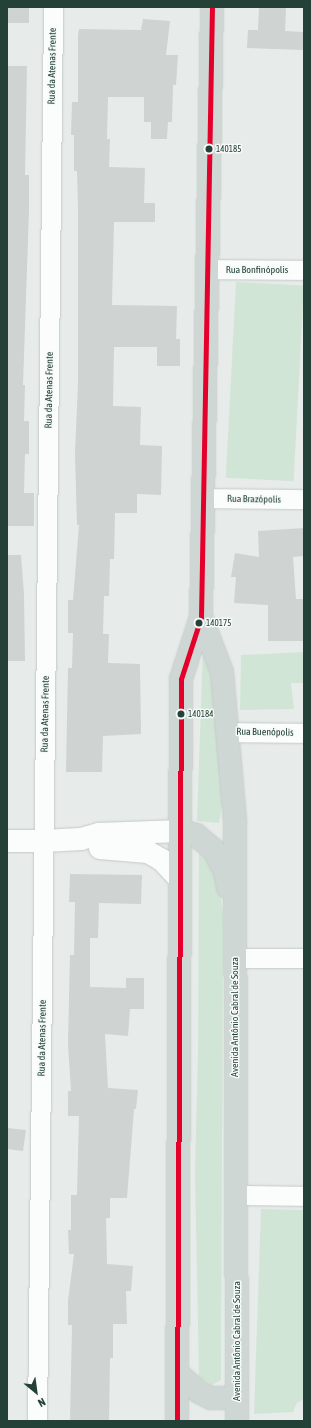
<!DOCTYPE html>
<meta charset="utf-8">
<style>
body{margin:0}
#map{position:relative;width:311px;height:1428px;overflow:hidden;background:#e7ecea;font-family:"Asap Condensed",sans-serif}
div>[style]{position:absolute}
.green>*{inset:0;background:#d1e5d6;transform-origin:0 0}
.building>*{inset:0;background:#cfd3d1;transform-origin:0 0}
.roads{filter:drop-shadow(0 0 1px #c4c9c7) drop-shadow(0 0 1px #c4c9c7)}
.street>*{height:19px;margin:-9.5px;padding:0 9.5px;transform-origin:9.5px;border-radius:9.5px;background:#fbfcfc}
.secondary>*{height:22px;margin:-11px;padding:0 11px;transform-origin:11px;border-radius:11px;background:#fbfcfc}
.primary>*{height:22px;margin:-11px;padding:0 11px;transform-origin:11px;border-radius:11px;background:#ced7d4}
.bus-1>*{height:5px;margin:-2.5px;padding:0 2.5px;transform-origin:2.5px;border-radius:2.5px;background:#e4002b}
.dots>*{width:11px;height:11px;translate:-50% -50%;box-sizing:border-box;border:2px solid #f6faf8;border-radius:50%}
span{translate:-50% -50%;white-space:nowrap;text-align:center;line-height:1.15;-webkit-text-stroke:3px #f6faf8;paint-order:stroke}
.bus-label{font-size:9px;color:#244138}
.left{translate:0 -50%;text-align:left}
.street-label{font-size:10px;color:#244138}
.frame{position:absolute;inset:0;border:8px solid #244138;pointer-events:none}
.north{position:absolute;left:16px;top:1372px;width:40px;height:40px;-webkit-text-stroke:3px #f6faf8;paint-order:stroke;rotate:151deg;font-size:11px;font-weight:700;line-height:16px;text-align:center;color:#244138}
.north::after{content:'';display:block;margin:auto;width:14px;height:18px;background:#244138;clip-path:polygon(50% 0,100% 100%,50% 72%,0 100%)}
</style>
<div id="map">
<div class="green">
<div style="left:236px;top:282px;width:68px;height:196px;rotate:3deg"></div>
<div style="clip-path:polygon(203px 646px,210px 665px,221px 759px,222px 804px,219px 823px,197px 821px)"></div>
<div style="clip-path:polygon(304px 652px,304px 683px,291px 683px,294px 709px,240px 710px,241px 655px)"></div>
<div style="clip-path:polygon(199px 848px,217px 871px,223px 913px,221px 1380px,212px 1385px,199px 1377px,195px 1172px,198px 1051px)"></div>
<div style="clip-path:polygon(261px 1209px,304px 1210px,304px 1399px,297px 1403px,293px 1412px,254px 1414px)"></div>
</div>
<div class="building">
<div style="left:7px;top:7px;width:22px;height:16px"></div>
<div style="clip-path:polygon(259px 7px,286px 7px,285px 31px,304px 32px,304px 50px,247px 48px,248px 30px,258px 30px)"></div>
<div style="clip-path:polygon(143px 19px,170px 21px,166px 55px,178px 55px,176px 85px,173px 85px,172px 122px,168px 122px,167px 139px,151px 139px,151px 122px,144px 122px,144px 97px,108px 97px,107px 139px,110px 139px,109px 167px,145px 168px,144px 203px,155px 203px,155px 222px,114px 222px,112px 305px,177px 306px,176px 339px,180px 339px,180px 366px,157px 366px,157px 347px,114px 347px,113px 406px,141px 407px,140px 445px,162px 446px,161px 495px,137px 494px,137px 513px,115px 513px,114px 559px,110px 559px,109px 596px,104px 596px,103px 634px,109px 634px,108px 663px,140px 664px,141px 734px,103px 736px,102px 772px,66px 772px,68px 668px,72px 668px,73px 633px,68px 633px,68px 600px,73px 600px,79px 525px,77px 525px,75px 454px,78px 383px,78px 209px,77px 171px,74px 171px,74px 135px,71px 135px,72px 102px,78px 102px,78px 35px,79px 29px,141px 30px)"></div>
<div style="clip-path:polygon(7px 66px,27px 66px,25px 175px,29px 175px,29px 210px,23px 385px,25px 385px,24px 421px,29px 421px,29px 454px,25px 454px,24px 493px,34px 493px,34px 526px,7px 526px)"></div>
<div style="clip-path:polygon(304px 528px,304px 556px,293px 557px,296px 599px,304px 599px,304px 641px,268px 641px,268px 605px,234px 603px,236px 577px,231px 577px,235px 553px,259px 557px,258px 531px)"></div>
<div style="clip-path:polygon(7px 555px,21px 555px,24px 595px,25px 661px,7px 661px)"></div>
<div style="clip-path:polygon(70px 874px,142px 875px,141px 904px,99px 903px,98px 938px,90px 938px,90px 987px,126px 988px,126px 978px,144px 978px,144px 1009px,130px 1009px,128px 1036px,105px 1034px,108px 1088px,138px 1090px,136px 1109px,134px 1109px,127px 1198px,110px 1198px,110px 1218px,106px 1218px,107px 1264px,133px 1266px,131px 1291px,126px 1291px,127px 1324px,113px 1324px,113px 1358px,110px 1358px,109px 1421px,70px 1421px,72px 1325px,68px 1325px,68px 1301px,74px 1254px,69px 1254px,68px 1230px,71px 1230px,71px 1195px,77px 1195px,79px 1116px,68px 1116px,68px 1091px,71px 1091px,68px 1044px,70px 955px,74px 955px,75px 902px,69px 902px)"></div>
<div style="clip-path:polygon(7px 1128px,26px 1130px,23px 1151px,7px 1149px)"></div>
</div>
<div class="roads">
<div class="street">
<div style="left:209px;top:269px;width:95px;rotate:0.6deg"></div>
<div style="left:203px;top:498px;width:101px;rotate:0.6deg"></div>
<div style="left:227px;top:732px;width:77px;rotate:0.7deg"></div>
<div style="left:235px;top:958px;width:69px"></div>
<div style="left:236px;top:1195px;width:68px;rotate:0.8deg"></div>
<div style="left:37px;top:1421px;width:1414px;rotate:-89.35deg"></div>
</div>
<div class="secondary">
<div style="left:7px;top:841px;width:37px"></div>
<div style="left:44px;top:841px;width:37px;rotate:-3deg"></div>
<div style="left:81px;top:839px;width:19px;rotate:-16deg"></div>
<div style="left:99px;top:834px;width:82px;rotate:-2.1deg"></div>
<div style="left:100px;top:848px;width:48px;rotate:4.8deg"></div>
<div style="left:148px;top:852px;width:16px;rotate:30deg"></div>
<div style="left:162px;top:860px;width:26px;rotate:47deg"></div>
</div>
<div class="primary">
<div style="left:201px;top:617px;width:59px;rotate:69.1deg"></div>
<div style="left:222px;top:672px;width:151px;rotate:85deg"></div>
<div style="left:235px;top:822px;width:599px;rotate:89.81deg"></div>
<div style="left:181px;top:831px;width:16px;rotate:15deg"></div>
<div style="left:196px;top:835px;width:23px;rotate:40deg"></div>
<div style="left:214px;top:850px;width:25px;rotate:63deg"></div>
<div style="left:225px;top:872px;width:16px;rotate:79deg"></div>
<div style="left:179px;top:1375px;width:26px;rotate:40deg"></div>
<div style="left:199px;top:1392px;width:13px;rotate:27deg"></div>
<div style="left:211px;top:1398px;width:15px"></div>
<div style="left:226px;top:1398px;width:11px;rotate:-15deg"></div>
<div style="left:177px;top:1421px;width:742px;rotate:-89.69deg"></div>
<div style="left:181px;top:679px;width:65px;rotate:-72.1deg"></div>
<div style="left:201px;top:617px;width:610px;rotate:-88.97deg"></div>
</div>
</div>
<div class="bus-1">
<div style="left:177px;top:1421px;width:742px;rotate:-89.69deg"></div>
<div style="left:181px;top:679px;width:65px;rotate:-72.1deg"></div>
<div style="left:201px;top:617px;width:610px;rotate:-88.97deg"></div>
</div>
<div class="dots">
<div style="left:209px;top:149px;background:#244138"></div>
<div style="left:199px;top:623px;background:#244138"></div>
<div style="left:181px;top:714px;background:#244138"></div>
</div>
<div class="bus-label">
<span class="left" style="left:216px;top:149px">140185</span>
<span class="left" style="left:206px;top:623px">140175</span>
<span class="left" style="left:188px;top:714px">140184</span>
</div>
<div class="street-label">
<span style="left:52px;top:66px;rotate:-89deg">Rua da Atenas Frente</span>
<span style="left:257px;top:270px">Rua Bonfinópolis</span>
<span style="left:49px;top:390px;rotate:-89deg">Rua da Atenas Frente</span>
<span style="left:254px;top:499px;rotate:1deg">Rua Brazópolis</span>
<span style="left:45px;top:714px;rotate:-89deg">Rua da Atenas Frente</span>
<span style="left:265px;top:732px;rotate:1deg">Rua Buenópolis</span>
<span style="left:235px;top:1017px;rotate:-90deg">Avenida Antônio Cabral de Souza</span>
<span style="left:42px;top:1038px;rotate:-89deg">Rua da Atenas Frente</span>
<span style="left:237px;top:1341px;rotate:-90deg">Avenida Antônio Cabral de Souza</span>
</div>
<div class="frame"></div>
<div class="north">N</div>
</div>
